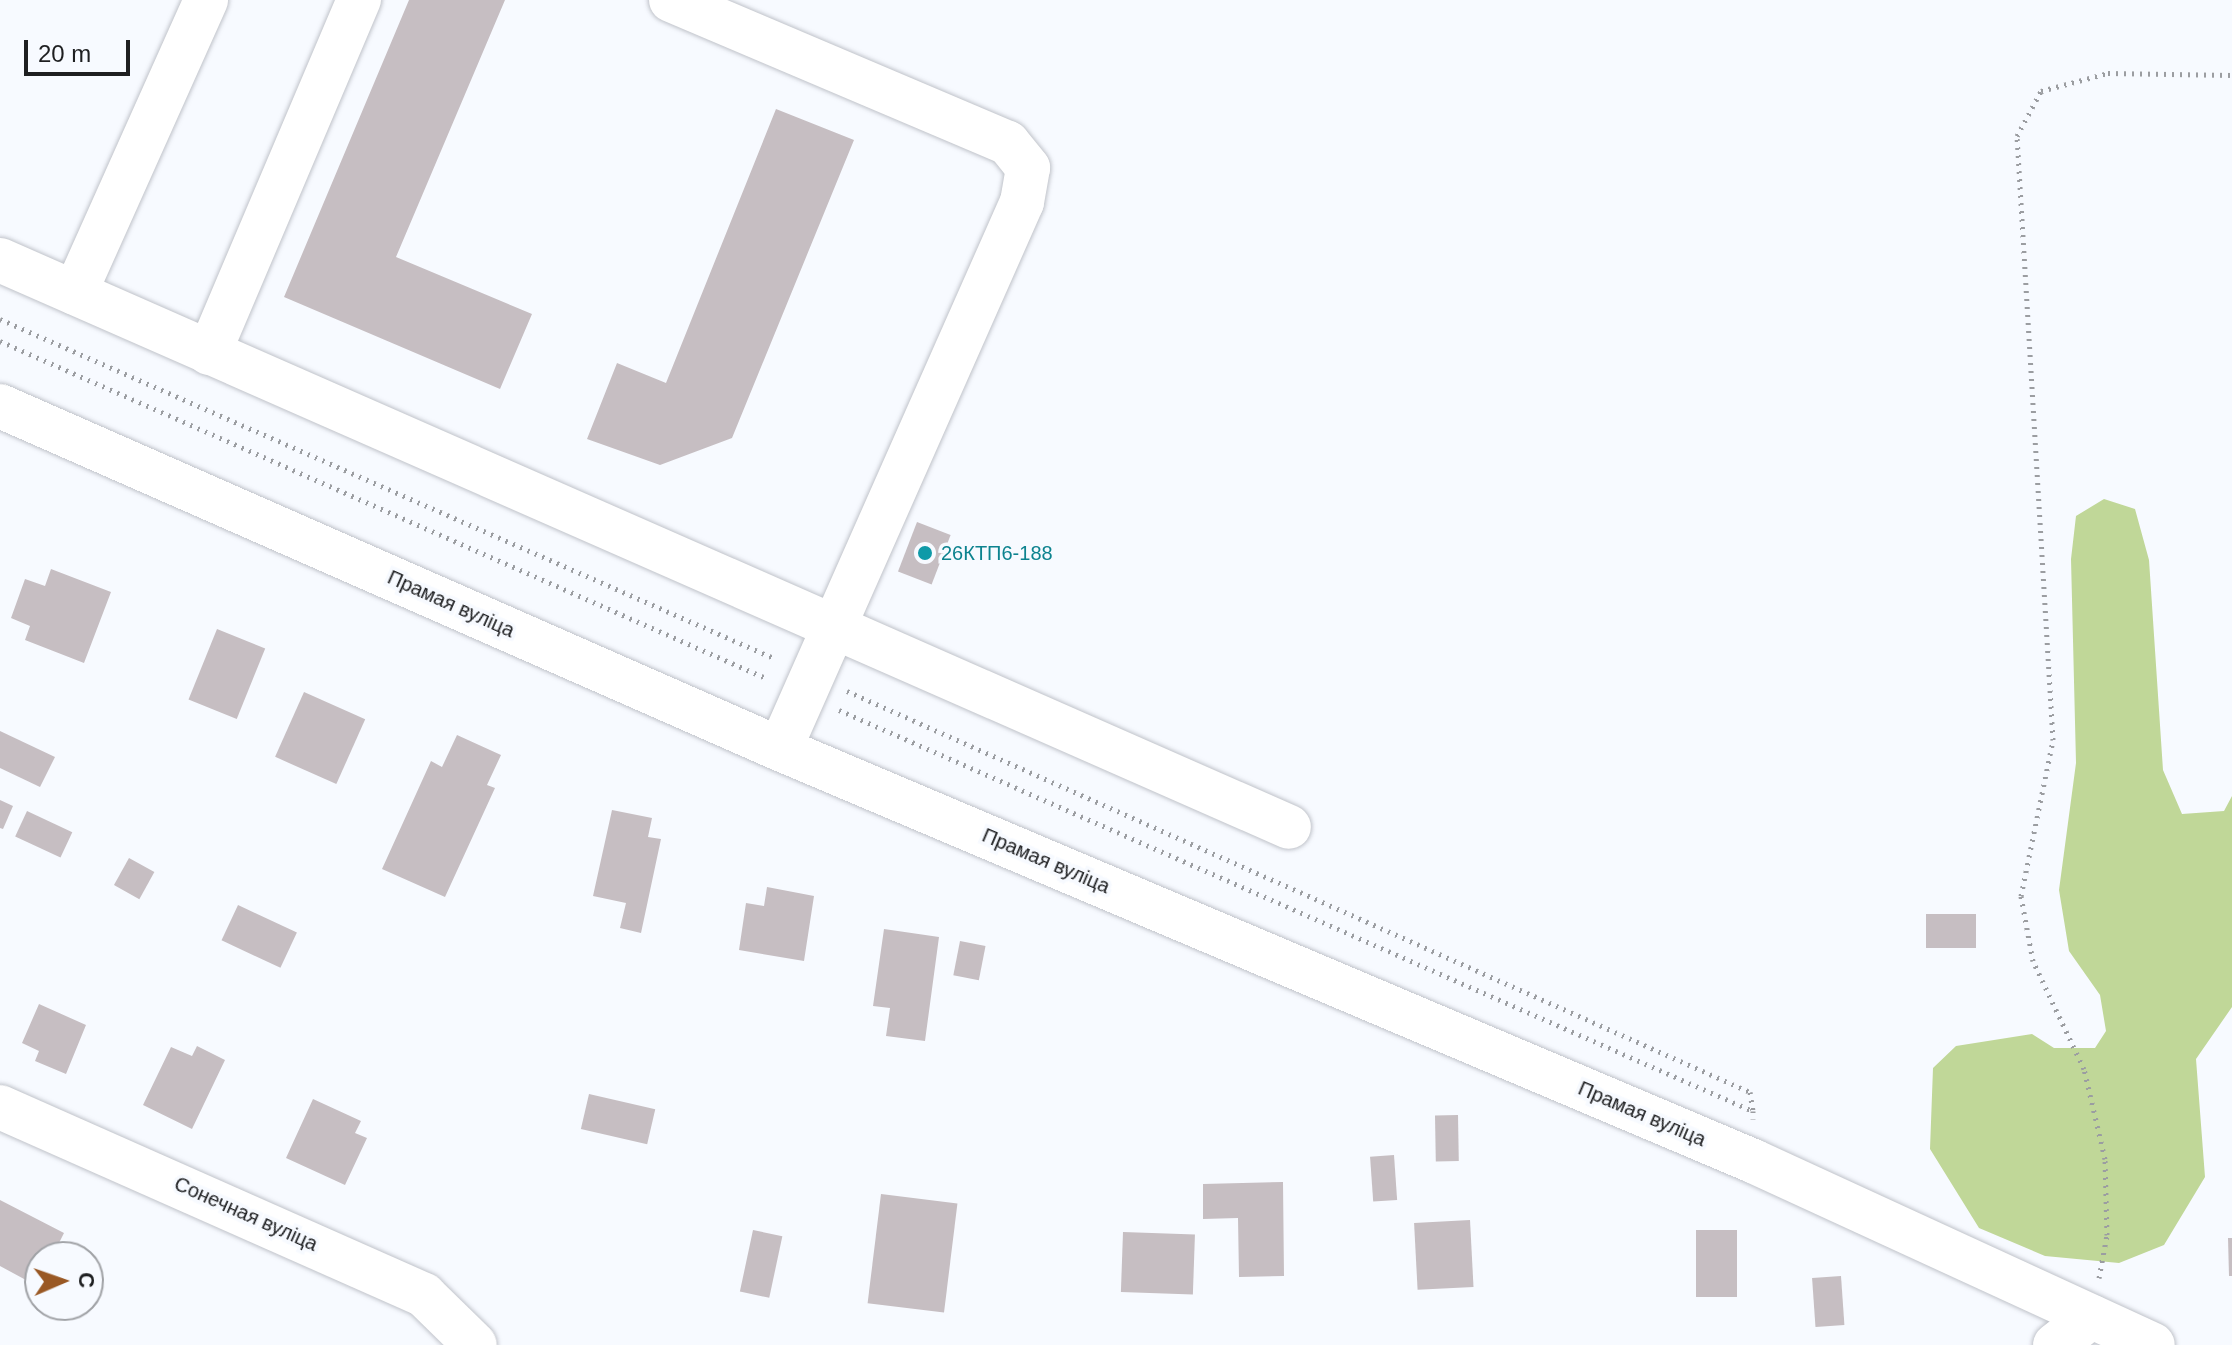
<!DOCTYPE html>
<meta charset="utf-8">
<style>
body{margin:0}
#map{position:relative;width:2232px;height:1345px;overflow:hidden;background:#f7faff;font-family:Arial,sans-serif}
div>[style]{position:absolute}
.green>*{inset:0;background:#c0d798}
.building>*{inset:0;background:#c6bec2;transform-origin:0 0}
.path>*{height:5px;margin-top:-2.5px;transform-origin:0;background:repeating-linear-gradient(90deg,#9b9da1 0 2px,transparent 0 8px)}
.roads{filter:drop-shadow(0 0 2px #c0c3ca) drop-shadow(0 0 2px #c0c3ca)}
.minor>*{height:44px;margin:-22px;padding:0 22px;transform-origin:22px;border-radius:22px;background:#fff}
.dots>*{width:22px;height:22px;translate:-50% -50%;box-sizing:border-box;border:4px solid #f7faff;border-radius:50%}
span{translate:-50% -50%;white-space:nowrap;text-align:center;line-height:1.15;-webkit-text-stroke:7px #f7faff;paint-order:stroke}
.culture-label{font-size:20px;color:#0d838f}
.left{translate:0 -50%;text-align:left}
.street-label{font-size:20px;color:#1e1f21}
.north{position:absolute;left:24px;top:1241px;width:80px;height:80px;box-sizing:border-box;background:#f7faff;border:2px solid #a0a2a6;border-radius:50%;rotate:88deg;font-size:22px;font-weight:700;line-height:32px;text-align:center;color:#1e1f21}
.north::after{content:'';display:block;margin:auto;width:28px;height:36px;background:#995824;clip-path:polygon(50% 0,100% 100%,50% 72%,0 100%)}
.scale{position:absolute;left:24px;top:40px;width:106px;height:36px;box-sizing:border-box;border:4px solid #1e1f21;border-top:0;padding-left:10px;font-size:24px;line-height:28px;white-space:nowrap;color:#1e1f21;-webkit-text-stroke:6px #f7faff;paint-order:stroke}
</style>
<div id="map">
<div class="green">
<div style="clip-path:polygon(2104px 499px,2135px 509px,2149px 560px,2163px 770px,2182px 814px,2224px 811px,2232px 796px,2232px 1007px,2196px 1059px,2205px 1177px,2164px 1245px,2119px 1263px,2045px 1256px,1979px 1228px,1930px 1149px,1933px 1068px,1956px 1046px,2032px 1034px,2054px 1048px,2095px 1048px,2106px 1031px,2100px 995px,2069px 951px,2059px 890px,2076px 763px,2071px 559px,2076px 516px)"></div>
</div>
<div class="building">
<div style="clip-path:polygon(409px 0,505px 0,396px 257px,532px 314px,500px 389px,284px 297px)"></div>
<div style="clip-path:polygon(776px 109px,854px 140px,732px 438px,660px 465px,587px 439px,617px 363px,666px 383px)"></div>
<div style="left:917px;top:522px;width:36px;height:53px;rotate:21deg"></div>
<div style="clip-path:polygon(51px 569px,111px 592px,84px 663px,25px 640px,30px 626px,11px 618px,25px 579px,45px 586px)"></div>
<div style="left:217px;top:629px;width:52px;height:76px;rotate:22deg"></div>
<div style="left:304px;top:692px;width:67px;height:71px;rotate:24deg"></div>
<div style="clip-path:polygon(0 731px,55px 757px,40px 787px,0 768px)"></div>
<div style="clip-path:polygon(457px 735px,501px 755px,487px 785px,495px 788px,445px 897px,382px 869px,431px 761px,442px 767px)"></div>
<div style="clip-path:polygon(0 800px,13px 806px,3px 829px,0 828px)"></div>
<div style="clip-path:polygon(612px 810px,652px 818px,648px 837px,661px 839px,641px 933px,620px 928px,626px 903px,593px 896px)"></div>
<div style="left:27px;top:811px;width:50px;height:28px;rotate:25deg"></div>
<div style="left:129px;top:858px;width:29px;height:31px;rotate:29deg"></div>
<div style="clip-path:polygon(767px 887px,814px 896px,804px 961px,739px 950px,746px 903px,764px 906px)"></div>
<div style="left:238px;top:905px;width:65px;height:39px;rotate:25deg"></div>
<div style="left:1926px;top:914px;width:50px;height:34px"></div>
<div style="clip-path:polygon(884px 929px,939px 937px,925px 1041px,886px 1036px,890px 1008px,873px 1006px)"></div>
<div style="left:960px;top:941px;width:26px;height:35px;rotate:11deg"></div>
<div style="clip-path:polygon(39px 1004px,86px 1025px,66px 1074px,35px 1061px,39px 1051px,22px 1043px)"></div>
<div style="clip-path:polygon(197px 1046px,225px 1060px,192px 1129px,143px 1105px,171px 1047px,192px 1056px)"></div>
<div style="left:589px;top:1094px;width:68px;height:36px;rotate:13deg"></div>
<div style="clip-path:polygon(313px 1099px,361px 1121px,355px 1133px,367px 1138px,345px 1185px,286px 1158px)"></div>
<div style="left:1458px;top:1115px;width:46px;height:23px;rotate:89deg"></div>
<div style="left:1394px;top:1155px;width:45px;height:24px;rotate:86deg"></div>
<div style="clip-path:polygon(1283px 1182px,1284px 1276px,1239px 1277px,1238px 1218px,1203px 1219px,1203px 1184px)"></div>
<div style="left:881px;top:1194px;width:77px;height:110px;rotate:7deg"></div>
<div style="clip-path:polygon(0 1200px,64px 1233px,52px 1257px,40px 1257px,37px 1286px,0 1266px)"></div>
<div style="left:1470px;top:1220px;width:67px;height:56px;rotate:87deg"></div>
<div style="left:753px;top:1230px;width:30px;height:63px;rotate:12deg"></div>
<div style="left:1696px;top:1230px;width:41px;height:67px"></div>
<div style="left:1123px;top:1232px;width:72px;height:60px;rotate:2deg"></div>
<div style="clip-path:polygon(2228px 1238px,2232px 1238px,2232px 1276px,2229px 1276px)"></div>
<div style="left:1841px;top:1276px;width:49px;height:29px;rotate:86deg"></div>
</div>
<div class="path">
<div style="left:0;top:319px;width:847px;rotate:23.66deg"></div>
<div style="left:0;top:341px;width:839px;rotate:23.75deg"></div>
<div style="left:847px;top:691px;width:988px;rotate:23.94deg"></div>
<div style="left:1750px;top:1092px;width:19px;rotate:81deg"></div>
<div style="left:839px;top:710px;width:998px;rotate:23.69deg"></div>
<div style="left:1753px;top:1111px;width:8px;rotate:90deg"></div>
<div style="left:2099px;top:1278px;width:44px;rotate:-79.5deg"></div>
<div style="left:2107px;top:1235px;width:76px;rotate:-91.5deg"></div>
<div style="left:2105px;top:1159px;width:92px;rotate:-103.1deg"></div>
<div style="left:2084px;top:1069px;width:119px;rotate:-115.3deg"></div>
<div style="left:2033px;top:961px;width:66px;rotate:-100.5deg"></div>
<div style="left:2021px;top:896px;width:159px;rotate:-78.4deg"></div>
<div style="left:2053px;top:740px;width:605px;rotate:-93.41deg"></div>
<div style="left:2017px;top:136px;width:51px;rotate:-61.9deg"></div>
<div style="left:2041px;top:91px;width:69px;rotate:-15deg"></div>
<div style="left:2108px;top:73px;width:124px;rotate:0.9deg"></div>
</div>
<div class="roads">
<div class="minor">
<div style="left:671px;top:0;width:366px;rotate:23deg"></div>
<div style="left:1008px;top:143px;width:32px;rotate:51deg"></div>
<div style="left:1028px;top:168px;width:35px;rotate:100deg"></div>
<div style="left:1022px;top:202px;width:598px;rotate:113.87deg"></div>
<div style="left:0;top:260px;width:1408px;rotate:23.74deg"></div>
<div style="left:75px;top:293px;width:321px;rotate:-65.9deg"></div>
<div style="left:209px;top:353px;width:384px;rotate:-67deg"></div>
<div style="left:0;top:406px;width:852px;rotate:23.74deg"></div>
<div style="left:780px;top:749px;width:1057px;rotate:22.95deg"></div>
<div style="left:1753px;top:1161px;width:440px;rotate:24.7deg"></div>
<div style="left:0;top:1107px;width:464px;rotate:23.9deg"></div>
<div style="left:424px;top:1295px;width:71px;rotate:44.4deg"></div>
<div style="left:2055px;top:1345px;width:46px;rotate:-37.9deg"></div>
</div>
</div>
<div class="dots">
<div style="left:925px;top:553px;background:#0f9aa8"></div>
</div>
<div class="culture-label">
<span class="left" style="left:941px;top:553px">26КТП6-188</span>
</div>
<div class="street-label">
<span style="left:451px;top:604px;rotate:24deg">Прамая вуліца</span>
<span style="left:1046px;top:861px;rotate:23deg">Прамая вуліца</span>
<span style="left:1642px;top:1114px;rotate:23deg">Прамая вуліца</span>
<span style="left:246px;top:1214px;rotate:24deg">Сонечная вуліца</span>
</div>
<div class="north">С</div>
<div class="scale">20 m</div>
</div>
